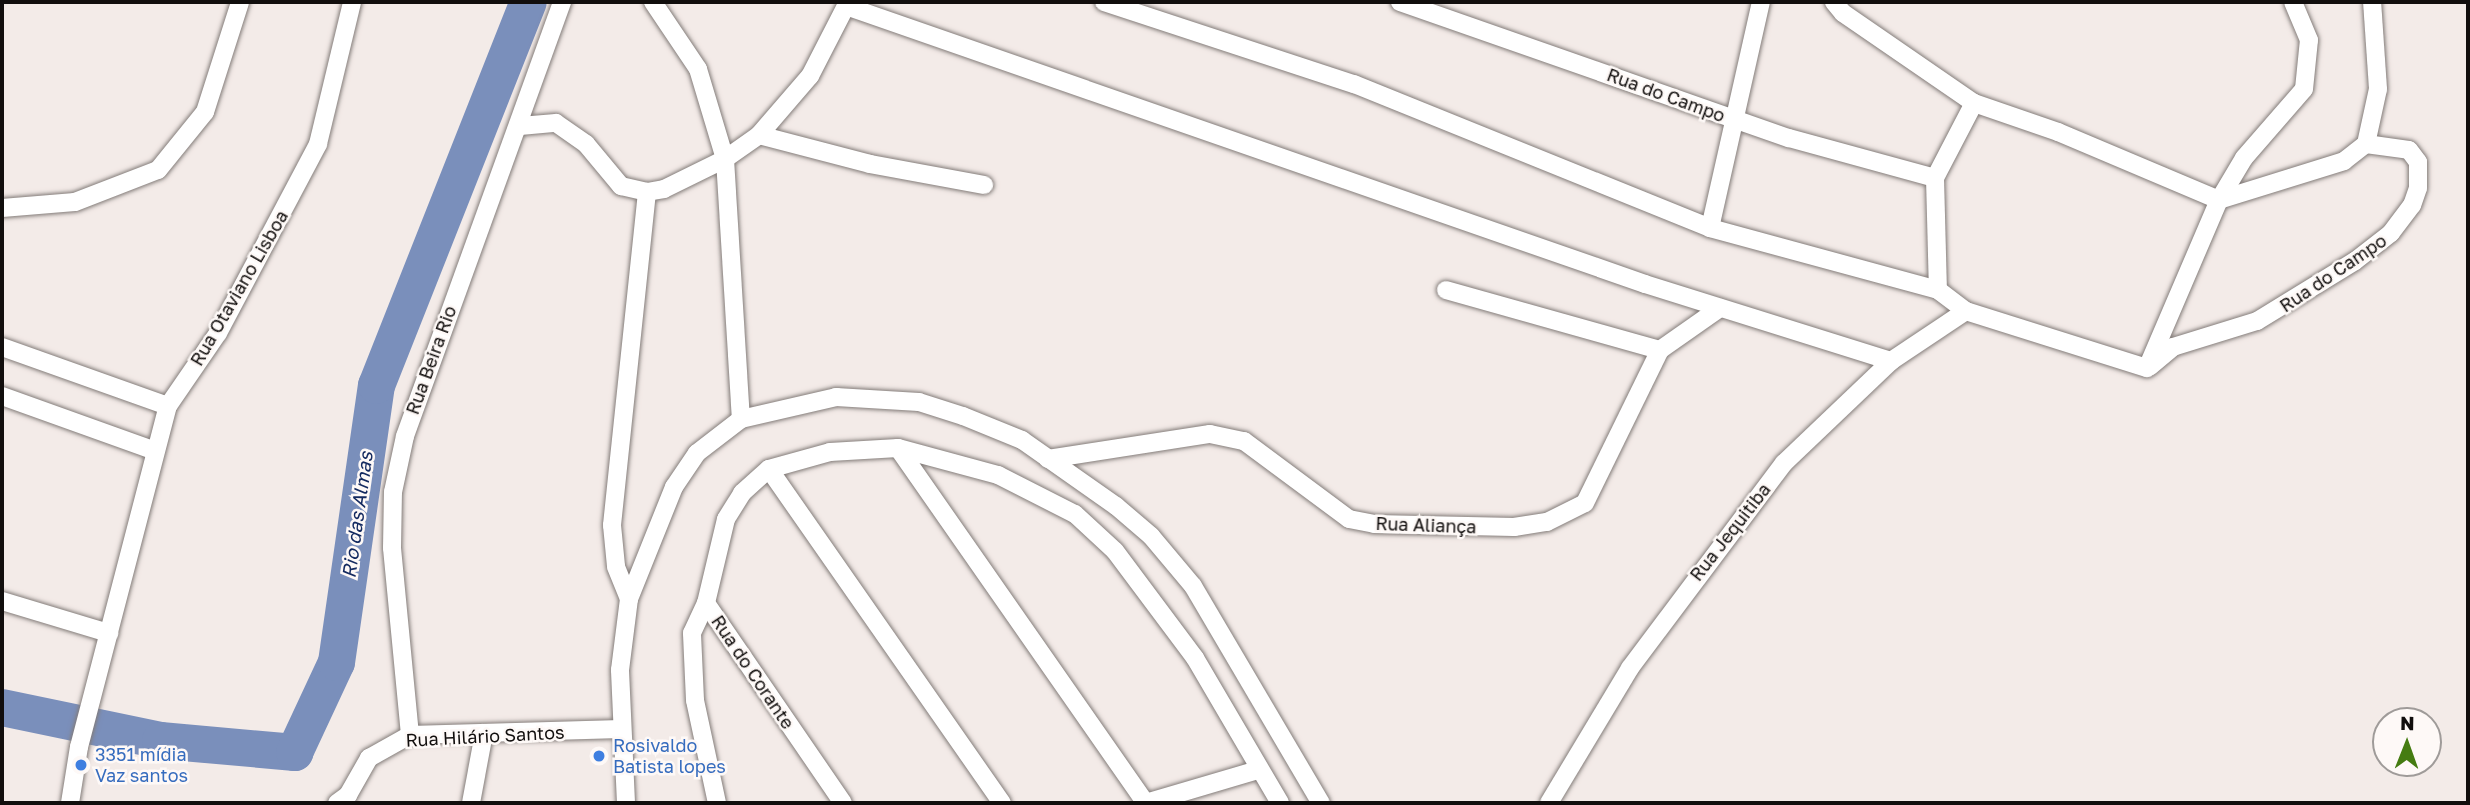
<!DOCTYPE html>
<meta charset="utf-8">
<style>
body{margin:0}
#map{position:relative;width:2470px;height:805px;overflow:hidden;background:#f3ebe8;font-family:"Golos Text",sans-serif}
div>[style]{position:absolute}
.river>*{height:37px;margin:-18.5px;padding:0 18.5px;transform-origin:18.5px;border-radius:18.5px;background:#7a8fbb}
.roads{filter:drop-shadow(0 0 2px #837c79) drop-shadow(0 0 2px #837c79)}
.street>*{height:18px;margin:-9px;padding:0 9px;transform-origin:9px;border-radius:9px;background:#fff}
.dots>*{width:19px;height:19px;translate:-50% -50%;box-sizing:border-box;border:4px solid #fef9f7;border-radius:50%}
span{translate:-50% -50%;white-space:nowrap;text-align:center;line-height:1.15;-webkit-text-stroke:5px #fef9f7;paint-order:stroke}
.street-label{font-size:18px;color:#110e0d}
.shop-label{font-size:18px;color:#366cbe}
.left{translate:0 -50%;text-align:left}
.water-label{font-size:19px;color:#142a60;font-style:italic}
.frame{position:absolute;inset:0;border:4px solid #110e0d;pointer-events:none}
.north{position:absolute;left:2372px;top:707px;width:70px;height:70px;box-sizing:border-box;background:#fef9f7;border:2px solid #9f9b99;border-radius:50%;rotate:1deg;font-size:19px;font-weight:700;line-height:28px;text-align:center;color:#110e0d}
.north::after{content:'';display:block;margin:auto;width:24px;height:32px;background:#457c11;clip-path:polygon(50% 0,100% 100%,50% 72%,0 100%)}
</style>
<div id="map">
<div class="river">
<div style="left:2px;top:707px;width:161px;rotate:11.8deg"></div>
<div style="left:160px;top:740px;width:135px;rotate:5.1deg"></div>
<div style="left:294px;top:752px;width:99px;rotate:-65deg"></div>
<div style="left:336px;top:662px;width:280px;rotate:-81.8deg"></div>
<div style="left:376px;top:385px;width:412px;rotate:-68.4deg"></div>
</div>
<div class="roads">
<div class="street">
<div style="left:653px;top:2px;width:81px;rotate:56.1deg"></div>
<div style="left:698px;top:69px;width:94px;rotate:73.3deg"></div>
<div style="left:725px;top:159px;width:260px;rotate:86.5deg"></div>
<div style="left:1104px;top:2px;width:263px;rotate:18.2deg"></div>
<div style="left:1354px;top:84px;width:384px;rotate:22deg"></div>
<div style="left:1710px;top:228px;width:236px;rotate:15.2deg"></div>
<div style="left:1938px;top:290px;width:35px;rotate:37deg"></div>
<div style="left:1966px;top:311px;width:190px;rotate:17.5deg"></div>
<div style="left:2147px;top:368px;width:183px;rotate:-66.8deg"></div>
<div style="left:2219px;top:200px;width:49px;rotate:-59.2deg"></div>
<div style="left:2244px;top:158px;width:91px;rotate:-49deg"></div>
<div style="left:2304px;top:89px;width:49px;rotate:-84.2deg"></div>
<div style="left:2309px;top:40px;width:41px;rotate:-112.8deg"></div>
<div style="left:1400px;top:2px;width:412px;rotate:19.3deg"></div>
<div style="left:1789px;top:138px;width:151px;rotate:15.3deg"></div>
<div style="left:1834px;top:2px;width:14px;rotate:51deg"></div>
<div style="left:1843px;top:13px;width:159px;rotate:34.5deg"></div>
<div style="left:1974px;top:103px;width:85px;rotate:117.5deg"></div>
<div style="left:1935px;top:178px;width:112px;rotate:88.5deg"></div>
<div style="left:846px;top:6px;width:846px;rotate:19.18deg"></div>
<div style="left:1645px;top:284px;width:258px;rotate:17.4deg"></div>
<div style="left:1974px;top:103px;width:89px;rotate:19deg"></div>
<div style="left:2058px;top:132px;width:175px;rotate:22.9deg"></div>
<div style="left:2219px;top:200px;width:131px;rotate:-17.3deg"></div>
<div style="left:2344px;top:161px;width:28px;rotate:-38deg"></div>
<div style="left:2366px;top:144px;width:43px;rotate:7.9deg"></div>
<div style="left:2409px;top:150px;width:15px;rotate:53deg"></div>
<div style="left:2418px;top:162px;width:26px;rotate:90deg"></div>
<div style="left:2418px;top:188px;width:18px;rotate:109deg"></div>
<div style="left:2412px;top:205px;width:35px;rotate:127deg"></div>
<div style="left:2391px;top:233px;width:46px;rotate:142.1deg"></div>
<div style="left:2355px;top:261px;width:115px;rotate:148.5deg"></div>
<div style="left:2257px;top:321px;width:88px;rotate:162.8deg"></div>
<div style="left:2173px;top:347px;width:30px;rotate:140deg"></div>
<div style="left:520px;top:126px;width:36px;rotate:-5deg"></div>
<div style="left:556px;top:123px;width:37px;rotate:35deg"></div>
<div style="left:586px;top:144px;width:55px;rotate:50.2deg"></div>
<div style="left:621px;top:186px;width:27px;rotate:13deg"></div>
<div style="left:647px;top:192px;width:17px;rotate:-10deg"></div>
<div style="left:664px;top:189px;width:68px;rotate:-26.2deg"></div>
<div style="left:725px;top:159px;width:42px;rotate:-35.2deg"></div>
<div style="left:759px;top:135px;width:78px;rotate:-49.2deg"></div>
<div style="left:810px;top:76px;width:83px;rotate:-62.8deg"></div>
<div style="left:759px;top:135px;width:115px;rotate:14.6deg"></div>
<div style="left:870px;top:164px;width:116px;rotate:10.4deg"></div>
<div style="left:2366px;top:144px;width:56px;rotate:-77.7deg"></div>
<div style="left:2378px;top:89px;width:87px;rotate:-93.9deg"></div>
<div style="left:2px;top:208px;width:73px;rotate:-4.7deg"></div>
<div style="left:75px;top:202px;width:89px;rotate:-21.1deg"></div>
<div style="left:158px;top:170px;width:75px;rotate:-51deg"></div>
<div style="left:205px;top:112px;width:115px;rotate:-72.3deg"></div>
<div style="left:1710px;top:228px;width:232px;rotate:-77.3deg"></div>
<div style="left:1446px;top:290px;width:222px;rotate:15.7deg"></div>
<div style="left:2px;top:347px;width:176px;rotate:19.6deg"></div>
<div style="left:2px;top:396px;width:160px;rotate:19.7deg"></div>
<div style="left:898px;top:448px;width:433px;rotate:55.1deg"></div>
<div style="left:1048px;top:459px;width:164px;rotate:-8.8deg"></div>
<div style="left:1210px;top:434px;width:35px;rotate:12deg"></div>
<div style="left:1244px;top:441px;width:131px;rotate:36.6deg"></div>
<div style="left:1349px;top:519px;width:25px;rotate:11deg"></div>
<div style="left:1374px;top:524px;width:140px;rotate:1.2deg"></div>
<div style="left:1514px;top:527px;width:33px;rotate:-9deg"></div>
<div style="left:1547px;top:522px;width:42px;rotate:-26.6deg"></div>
<div style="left:1585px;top:503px;width:170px;rotate:-63.9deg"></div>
<div style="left:1660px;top:350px;width:73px;rotate:-35deg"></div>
<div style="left:769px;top:469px;width:407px;rotate:55.1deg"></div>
<div style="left:629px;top:599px;width:35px;rotate:-112deg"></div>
<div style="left:616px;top:566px;width:41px;rotate:-95.6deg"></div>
<div style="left:612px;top:525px;width:335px;rotate:-84deg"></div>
<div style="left:2px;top:601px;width:112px;rotate:16.7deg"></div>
<div style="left:706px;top:603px;width:242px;rotate:55.6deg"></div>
<div style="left:410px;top:735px;width:188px;rotate:-95.5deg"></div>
<div style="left:392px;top:548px;width:56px;rotate:-89deg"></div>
<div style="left:393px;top:492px;width:57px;rotate:-77.9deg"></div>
<div style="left:405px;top:436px;width:462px;rotate:-70.1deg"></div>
<div style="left:70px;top:803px;width:57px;rotate:-80.9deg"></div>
<div style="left:79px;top:747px;width:352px;rotate:-75.4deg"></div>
<div style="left:168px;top:406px;width:88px;rotate:-55.6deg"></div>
<div style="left:218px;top:333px;width:214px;rotate:-62.1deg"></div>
<div style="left:318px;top:144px;width:146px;rotate:-76.5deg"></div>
<div style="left:337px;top:803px;width:14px;rotate:-36deg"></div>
<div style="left:348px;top:795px;width:43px;rotate:-60.4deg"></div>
<div style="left:369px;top:758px;width:47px;rotate:-29.3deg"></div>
<div style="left:410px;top:735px;width:211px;rotate:-1.6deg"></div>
<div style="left:471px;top:803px;width:71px;rotate:-79.5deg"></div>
<div style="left:626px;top:803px;width:133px;rotate:-92.6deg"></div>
<div style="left:620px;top:670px;width:72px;rotate:-82.8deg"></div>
<div style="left:629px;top:599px;width:121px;rotate:-68.1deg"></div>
<div style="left:674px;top:487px;width:41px;rotate:-55.9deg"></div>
<div style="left:697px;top:453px;width:56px;rotate:-37.7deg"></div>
<div style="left:741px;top:419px;width:98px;rotate:-13deg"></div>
<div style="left:836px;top:397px;width:83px;rotate:3.4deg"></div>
<div style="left:919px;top:402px;width:46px;rotate:17.7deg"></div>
<div style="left:963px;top:416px;width:64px;rotate:22.1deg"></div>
<div style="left:1022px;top:440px;width:115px;rotate:35.1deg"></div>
<div style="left:1116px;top:506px;width:46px;rotate:40.6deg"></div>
<div style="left:1151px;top:536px;width:65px;rotate:50deg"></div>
<div style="left:1193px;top:586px;width:252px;rotate:59.5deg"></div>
<div style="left:717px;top:803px;width:105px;rotate:-102.1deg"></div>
<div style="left:695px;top:700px;width:67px;rotate:-92.6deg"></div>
<div style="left:692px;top:633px;width:33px;rotate:-65deg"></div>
<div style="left:706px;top:603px;width:86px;rotate:-76.6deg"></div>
<div style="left:726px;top:519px;width:31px;rotate:-58deg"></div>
<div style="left:742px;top:493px;width:36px;rotate:-42deg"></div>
<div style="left:769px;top:469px;width:63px;rotate:-15.6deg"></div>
<div style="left:830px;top:452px;width:68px;rotate:-3.4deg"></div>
<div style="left:898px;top:448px;width:104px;rotate:15.1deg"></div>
<div style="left:998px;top:475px;width:86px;rotate:26.9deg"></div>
<div style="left:1075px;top:514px;width:54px;rotate:42.8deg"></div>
<div style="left:1115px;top:551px;width:134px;rotate:53.2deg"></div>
<div style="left:1195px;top:658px;width:168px;rotate:59.6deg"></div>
<div style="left:1146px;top:803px;width:117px;rotate:-16.4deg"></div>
<div style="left:1549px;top:803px;width:157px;rotate:-59deg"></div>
<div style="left:1630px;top:668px;width:256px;rotate:-53.1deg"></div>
<div style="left:1784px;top:463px;width:148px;rotate:-43.6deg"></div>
<div style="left:1891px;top:361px;width:90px;rotate:-33.7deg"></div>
</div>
</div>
<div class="dots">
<div style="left:599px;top:756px;background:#3f7fe0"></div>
<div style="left:81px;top:765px;background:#3f7fe0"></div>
</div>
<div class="street-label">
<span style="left:1666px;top:95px;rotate:20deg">Rua do Campo</span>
<span style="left:2333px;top:273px;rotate:-34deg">Rua do Campo</span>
<span style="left:239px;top:288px;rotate:-60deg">Rua Otaviano Lisboa</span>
<span style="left:431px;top:360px;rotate:-70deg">Rua Beira Rio</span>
<span style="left:1426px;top:525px;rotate:2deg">Rua Aliança</span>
<span style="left:1730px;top:532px;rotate:-52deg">Rua Jequitiba</span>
<span style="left:753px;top:672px;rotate:56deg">Rua do Corante</span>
<span style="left:485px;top:736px;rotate:-3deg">Rua Hilário Santos</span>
</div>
<div class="shop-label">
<span class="left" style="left:613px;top:756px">Rosivaldo<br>Batista lopes</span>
<span class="left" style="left:95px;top:765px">3351 mídia<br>Vaz santos</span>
</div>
<div class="water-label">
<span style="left:357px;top:515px;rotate:-82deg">Rio das Almas</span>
</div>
<div class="frame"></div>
<div class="north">N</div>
</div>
